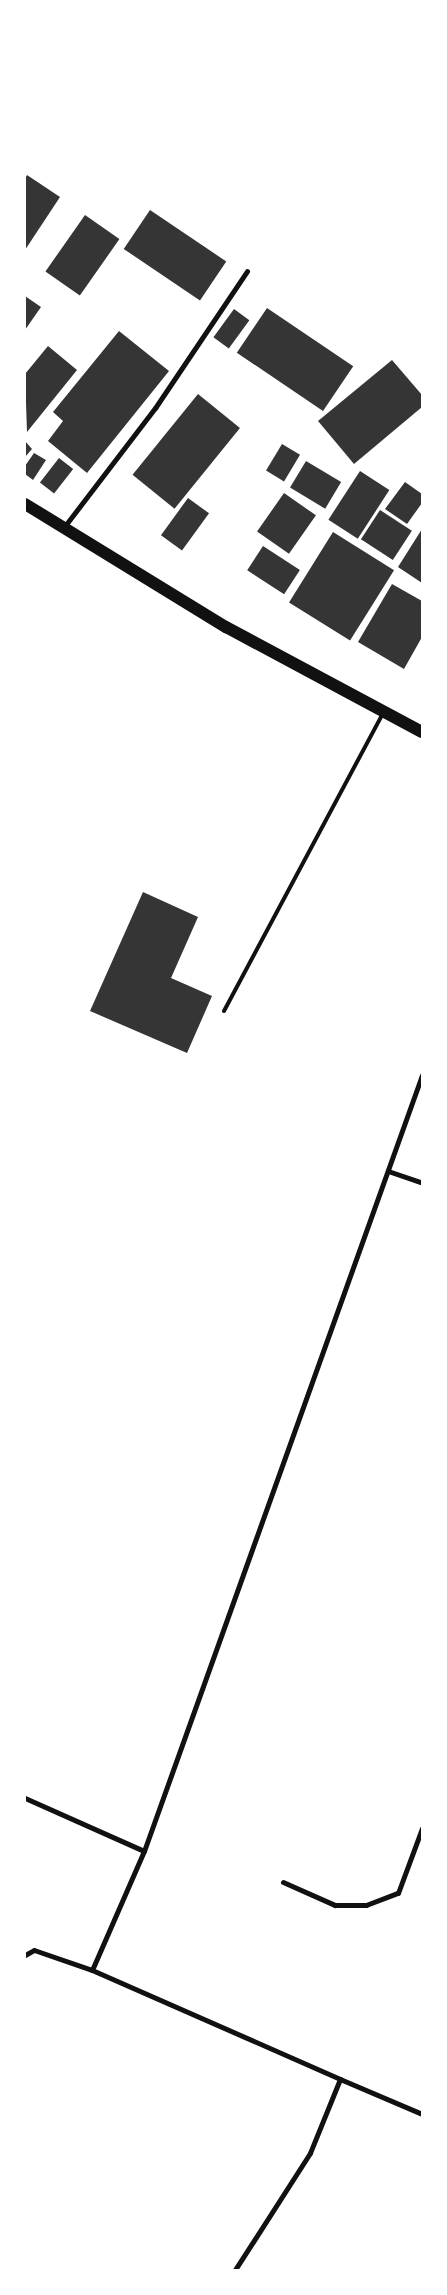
<!DOCTYPE html>
<style>
body{margin:0}
#map{position:relative;width:447px;height:2295px;overflow:hidden;background:#fff;font-family:Lato,sans-serif}
div>[style]{position:absolute}
.building>*{inset:0;background:#353535;transform-origin:0 0}
.service>*{height:4px;margin:-2px;padding:0 2px;transform-origin:2px;border-radius:2px;background:#111}
.minor>*{height:5px;margin:-2.5px;padding:0 2.5px;transform-origin:2.5px;border-radius:2.5px;background:#111}
.primary>*{height:12px;margin:-6px;padding:0 6px;transform-origin:6px;border-radius:6px;background:#111}
span{translate:-50% -50%;white-space:nowrap;text-align:center;line-height:1.15;-webkit-text-stroke:5px #fff;paint-order:stroke}
.frame{position:absolute;inset:0;border:26px solid #fff;pointer-events:none}
</style>
<div id="map">
<div class="building">
<div style="clip-path:polygon(27px 175px,60px 197px,25px 250px,25px 179px)"></div>
<div style="left:150px;top:210px;width:92px;height:47px;rotate:34deg"></div>
<div style="left:85px;top:215px;width:42px;height:69px;rotate:35deg"></div>
<div style="clip-path:polygon(25px 296px,41px 307px,25px 330px)"></div>
<div style="left:267px;top:308px;width:104px;height:54px;rotate:34deg"></div>
<div style="left:234px;top:309px;width:19px;height:35px;rotate:36deg"></div>
<div style="clip-path:polygon(119px 331px,169px 371px,87px 473px,48px 441px,63px 421px,53px 412px)"></div>
<div style="clip-path:polygon(48px 346px,77px 370px,27px 432px,25px 374px)"></div>
<div style="clip-path:polygon(392px 360px,422px 395px,422px 407px,354px 464px,318px 421px)"></div>
<div style="left:198px;top:394px;width:54px;height:104px;rotate:39deg"></div>
<div style="clip-path:polygon(25px 441px,32px 449px,25px 457px)"></div>
<div style="left:282px;top:444px;width:21px;height:31px;rotate:31deg"></div>
<div style="clip-path:polygon(34px 453px,46px 460px,33px 480px,25px 474px,25px 466px)"></div>
<div style="left:59px;top:458px;width:18px;height:31px;rotate:38deg"></div>
<div style="left:306px;top:461px;width:41px;height:31px;rotate:31deg"></div>
<div style="left:360px;top:471px;width:35px;height:58px;rotate:33deg"></div>
<div style="clip-path:polygon(405px 482px,422px 494px,422px 503px,407px 524px,385px 509px)"></div>
<div style="left:284px;top:493px;width:39px;height:47px;rotate:35deg"></div>
<div style="left:188px;top:498px;width:26px;height:46px;rotate:36deg"></div>
<div style="left:380px;top:510px;width:38px;height:35px;rotate:33deg"></div>
<div style="clip-path:polygon(422px 529px,422px 583px,398px 567px)"></div>
<div style="left:333px;top:532px;width:72px;height:83px;rotate:32deg"></div>
<div style="left:263px;top:546px;width:44px;height:29px;rotate:33deg"></div>
<div style="clip-path:polygon(392px 584px,422px 601px,422px 637px,404px 669px,358px 642px)"></div>
<div style="clip-path:polygon(143px 892px,198px 917px,171px 978px,212px 996px,187px 1053px,90px 1011px)"></div>
</div>
<div class="service">
<div style="left:224px;top:1011px;width:338px;rotate:-61.9deg"></div>
</div>
<div class="minor">
<div style="left:64px;top:527px;width:150px;rotate:-52.6deg"></div>
<div style="left:155px;top:408px;width:165px;rotate:-56.1deg"></div>
<div style="left:388px;top:1171px;width:36px;rotate:19deg"></div>
<div style="left:25px;top:1798px;width:130px;rotate:24deg"></div>
<div style="left:283px;top:1882px;width:57px;rotate:23.9deg"></div>
<div style="left:335px;top:1905px;width:31px"></div>
<div style="left:366px;top:1905px;width:34px;rotate:-21deg"></div>
<div style="left:398px;top:1893px;width:69px;rotate:-69.7deg"></div>
<div style="left:25px;top:1955px;width:10px;rotate:-29deg"></div>
<div style="left:34px;top:1950px;width:61px;rotate:19deg"></div>
<div style="left:92px;top:1970px;width:130px;rotate:-66.4deg"></div>
<div style="left:144px;top:1851px;width:824px;rotate:-70.29deg"></div>
<div style="left:92px;top:1970px;width:271px;rotate:23.7deg"></div>
<div style="left:340px;top:2079px;width:80px;rotate:112.1deg"></div>
<div style="left:310px;top:2153px;width:139px;rotate:122.7deg"></div>
<div style="left:340px;top:2079px;width:89px;rotate:23.1deg"></div>
</div>
<div class="primary">
<div style="left:25px;top:504px;width:236px;rotate:31.5deg"></div>
<div style="left:226px;top:627px;width:222px;rotate:28.2deg"></div>
</div>
<div class="frame"></div>
</div>
